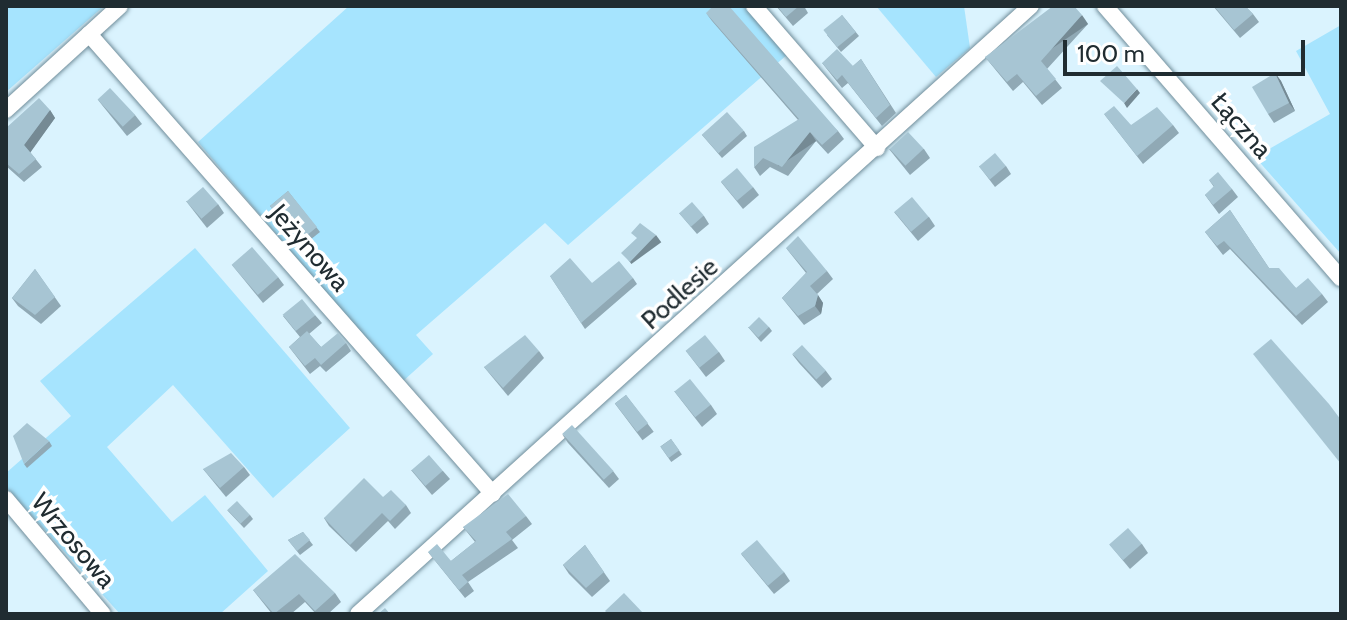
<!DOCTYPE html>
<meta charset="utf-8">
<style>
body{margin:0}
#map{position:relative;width:1347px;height:620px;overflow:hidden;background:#daf3fe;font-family:Cabin,sans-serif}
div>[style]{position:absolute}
.green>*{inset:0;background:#a6e4fe}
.roads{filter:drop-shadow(0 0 2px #708d9a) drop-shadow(0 0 2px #708d9a)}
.minor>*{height:16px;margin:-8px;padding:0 8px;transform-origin:8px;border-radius:8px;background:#fff}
.wall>*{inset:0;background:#90a9b5;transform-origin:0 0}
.shaded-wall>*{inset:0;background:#758a94;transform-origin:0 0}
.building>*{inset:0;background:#a7c5d3;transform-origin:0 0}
span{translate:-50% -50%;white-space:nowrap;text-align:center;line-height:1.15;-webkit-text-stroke:7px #fff;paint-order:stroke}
.street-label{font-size:26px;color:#202c31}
.frame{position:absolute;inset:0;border:8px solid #202c31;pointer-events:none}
.scale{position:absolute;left:1063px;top:40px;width:242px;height:36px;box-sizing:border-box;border:4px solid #202c31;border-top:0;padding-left:10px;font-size:24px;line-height:28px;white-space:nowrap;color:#202c31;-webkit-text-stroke:6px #fff;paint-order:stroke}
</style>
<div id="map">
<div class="green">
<div style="clip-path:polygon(6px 6px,104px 6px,6px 92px)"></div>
<div style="clip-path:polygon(349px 6px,746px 6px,788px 54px,568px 245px,545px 223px,416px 335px,433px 354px,402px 382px,198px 142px)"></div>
<div style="clip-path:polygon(876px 6px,964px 6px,970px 48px,936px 77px)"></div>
<div style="clip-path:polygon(1341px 25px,1341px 254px,1255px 157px,1330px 114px,1296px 51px)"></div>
<div style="clip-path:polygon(195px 248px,350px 428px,273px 498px,173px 385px,107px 447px,172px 522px,205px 495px,268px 571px,220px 614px,120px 614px,6px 487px,6px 473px,71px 416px,40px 381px)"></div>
</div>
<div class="roads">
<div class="minor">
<div style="left:754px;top:6px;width:188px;rotate:49.1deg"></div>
<div style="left:1105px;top:6px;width:360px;rotate:49.1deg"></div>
<div style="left:89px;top:34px;width:612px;rotate:48.71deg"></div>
<div style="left:6px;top:110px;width:154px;rotate:-42.4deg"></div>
<div style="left:6px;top:499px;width:150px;rotate:49.9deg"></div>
<div style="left:358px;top:614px;width:907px;rotate:-42.1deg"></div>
</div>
</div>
<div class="wall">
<div style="clip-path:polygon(776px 6px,804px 6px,808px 13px,793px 26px)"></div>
<div style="clip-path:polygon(1213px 6px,1245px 6px,1253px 14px,1259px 22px,1240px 38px)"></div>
<div style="clip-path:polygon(706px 13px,838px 131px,844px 139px,828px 154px,816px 141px,788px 176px,770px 167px,760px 176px,754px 167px,798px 120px,712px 21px)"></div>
<div style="clip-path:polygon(842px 15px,859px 36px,841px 52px,827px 35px)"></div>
<div style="clip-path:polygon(1088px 24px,1047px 69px,1062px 88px,1042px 105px,1023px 82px,1013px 91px,985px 57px)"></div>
<div style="clip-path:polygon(861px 59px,896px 113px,882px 126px,848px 83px,842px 88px,822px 63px,853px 66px)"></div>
<div style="clip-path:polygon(1275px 73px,1281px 81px,1295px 111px,1274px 123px,1268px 114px)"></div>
<div style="clip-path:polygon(98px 100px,135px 115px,142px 124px,127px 136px)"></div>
<div style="clip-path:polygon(50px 110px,55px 118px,30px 152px,42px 167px,24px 182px,6px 166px,6px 128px)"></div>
<div style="clip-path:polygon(1104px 114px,1131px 125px,1173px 125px,1179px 133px,1143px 164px)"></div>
<div style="clip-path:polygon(744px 131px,747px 136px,722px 158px,702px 135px)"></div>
<div style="clip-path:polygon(889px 149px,924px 149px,930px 158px,910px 175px)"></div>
<div style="clip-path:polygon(979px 166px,1006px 166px,1011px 174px,995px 187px)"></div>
<div style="clip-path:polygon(1209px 180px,1232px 189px,1238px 197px,1219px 214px,1205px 195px,1214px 187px)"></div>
<div style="clip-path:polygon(721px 182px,753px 187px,759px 195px,743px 209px)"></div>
<div style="clip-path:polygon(288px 191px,320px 232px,310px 240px,300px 228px,292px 234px,270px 206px)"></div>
<div style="clip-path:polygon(186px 201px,218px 204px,224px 213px,207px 228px)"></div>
<div style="clip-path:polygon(1230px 210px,1269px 268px,1296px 288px,1322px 294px,1328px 302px,1302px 325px,1230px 249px,1223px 255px,1205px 232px)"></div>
<div style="clip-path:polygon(894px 212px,929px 217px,935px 226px,918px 241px)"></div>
<div style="clip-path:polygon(679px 213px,704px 216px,709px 224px,697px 234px)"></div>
<div style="clip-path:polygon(786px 248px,827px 271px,833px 279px,817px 294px,823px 303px,821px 314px,804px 325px,782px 298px,806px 273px)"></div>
<div style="clip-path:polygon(232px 265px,278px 277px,284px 285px,263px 303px)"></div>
<div style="clip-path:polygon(35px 269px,61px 306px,41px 324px,18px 306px,12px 298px)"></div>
<div style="clip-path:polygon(550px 276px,592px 283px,633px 278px,637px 284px,585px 329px)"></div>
<div style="clip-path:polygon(315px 315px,322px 323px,309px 334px,321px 347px,346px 343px,351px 351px,326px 372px,320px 366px,310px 374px,289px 347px,300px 337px,283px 316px)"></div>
<div style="clip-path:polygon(748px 327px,769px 327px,772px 331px,761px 342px)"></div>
<div style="clip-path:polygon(539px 351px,544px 358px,508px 396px,484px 367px)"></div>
<div style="clip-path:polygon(686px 351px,719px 352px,725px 361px,706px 377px)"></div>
<div style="clip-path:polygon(792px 354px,826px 371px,832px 379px,822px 388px,799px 363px)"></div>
<div style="clip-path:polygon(674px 391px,711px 405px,717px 414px,702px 427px)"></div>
<div style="left:626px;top:395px;width:46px;height:14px;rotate:53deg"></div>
<div style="clip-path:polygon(562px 434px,613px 471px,619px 479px,609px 488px,568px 443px)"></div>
<div style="left:671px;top:439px;width:19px;height:13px;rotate:55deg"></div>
<div style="clip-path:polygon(49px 441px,52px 446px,27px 468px,24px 464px)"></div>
<div style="clip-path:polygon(244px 467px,250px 475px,226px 497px,203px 469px)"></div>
<div style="clip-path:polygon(411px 470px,443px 471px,450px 479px,432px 495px)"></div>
<div style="clip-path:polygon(383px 497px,406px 505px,411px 513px,395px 529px,388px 521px,356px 552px,329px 526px,324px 518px)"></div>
<div style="clip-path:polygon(227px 510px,250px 515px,253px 519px,244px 528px)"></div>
<div style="clip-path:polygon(526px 516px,532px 524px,512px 540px,518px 548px,468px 582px,474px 591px,465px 598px,428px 552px,451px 561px,475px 542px,463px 527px)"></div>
<div style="clip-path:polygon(303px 532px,313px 545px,300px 555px,288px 540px)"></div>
<div style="clip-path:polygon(1142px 544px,1148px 553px,1130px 569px,1110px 545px)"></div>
<div style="clip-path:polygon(585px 545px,610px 581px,592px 597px,569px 574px,563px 565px)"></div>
<div style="clip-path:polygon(741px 554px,784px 572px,790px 581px,774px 594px)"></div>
<div style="clip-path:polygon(253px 590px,335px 593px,341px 602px,328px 614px,316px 614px,305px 602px,291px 614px,272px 614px)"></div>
</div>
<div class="shaded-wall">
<div style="left:1082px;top:15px;width:11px;height:62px;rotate:56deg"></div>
<div style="clip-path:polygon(1275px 73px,1281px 81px,1295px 111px,1289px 103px)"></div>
<div style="clip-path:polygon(1137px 89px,1140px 93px,1127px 108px,1124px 103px)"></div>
<div style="clip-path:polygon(50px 110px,55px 118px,30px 153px,24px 145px)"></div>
<div style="left:810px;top:132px;width:11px;height:45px;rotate:56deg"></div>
<div style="left:656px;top:235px;width:9px;height:37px;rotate:54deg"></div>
<div style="clip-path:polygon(818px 295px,823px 303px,821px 314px,815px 306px)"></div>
</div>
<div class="building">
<div style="clip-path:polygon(713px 6px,729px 6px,838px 131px,822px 145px,810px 132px,782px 167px,763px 158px,754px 167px,754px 147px,799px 119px,706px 13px)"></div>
<div style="clip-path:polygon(777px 6px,799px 6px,786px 17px)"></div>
<div style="clip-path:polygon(1053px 6px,1074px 6px,1082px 15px,1041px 61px,1056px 79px,1036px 96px,1017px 74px,1007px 82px,985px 57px)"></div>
<div style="clip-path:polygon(1214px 6px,1245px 6px,1253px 14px,1234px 30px)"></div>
<div style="left:842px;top:15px;width:22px;height:24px;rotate:51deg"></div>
<div style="clip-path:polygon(837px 49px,853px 66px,861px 59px,890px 105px,876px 118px,842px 75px,837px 80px,822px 63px)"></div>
<div style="clip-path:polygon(1117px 66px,1137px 89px,1124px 103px,1100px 81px)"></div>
<div style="clip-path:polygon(1275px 73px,1289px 103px,1268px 114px,1252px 87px)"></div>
<div style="left:110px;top:88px;width:37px;height:17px;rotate:47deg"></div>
<div style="clip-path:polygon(39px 98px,50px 110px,24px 145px,36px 159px,19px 174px,6px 163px,6px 128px)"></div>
<div style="clip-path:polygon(1114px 106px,1131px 125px,1157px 107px,1173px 125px,1137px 156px,1104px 114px)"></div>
<div style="left:727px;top:112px;width:25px;height:34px;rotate:48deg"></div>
<div style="left:908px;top:132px;width:23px;height:25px;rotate:47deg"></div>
<div style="left:995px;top:153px;width:17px;height:21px;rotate:50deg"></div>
<div style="left:737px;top:168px;width:25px;height:21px;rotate:50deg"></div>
<div style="clip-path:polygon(1218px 172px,1232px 189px,1213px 205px,1205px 195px,1214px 186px,1209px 180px)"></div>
<div style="left:203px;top:187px;width:23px;height:22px;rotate:49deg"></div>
<div style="clip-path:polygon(288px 191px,317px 227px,306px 236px,297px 224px,289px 230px,270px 206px)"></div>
<div style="left:912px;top:197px;width:26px;height:23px;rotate:50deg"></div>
<div style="left:692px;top:202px;width:18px;height:17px;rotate:49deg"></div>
<div style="clip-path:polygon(1230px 210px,1269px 268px,1279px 268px,1296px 288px,1308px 278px,1322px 294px,1296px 316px,1224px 241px,1217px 246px,1205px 232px)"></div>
<div style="clip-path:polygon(640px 223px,656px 235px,630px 262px,621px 253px,637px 238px,631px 233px)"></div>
<div style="clip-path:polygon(798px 236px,827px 271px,810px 286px,818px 295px,815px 306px,798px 316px,782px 298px,807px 272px,786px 248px)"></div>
<div style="left:252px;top:247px;width:40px;height:27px;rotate:49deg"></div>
<div style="clip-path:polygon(570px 258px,592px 283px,619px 261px,633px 278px,581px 323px,550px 276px)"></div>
<div style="clip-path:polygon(35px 269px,55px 297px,35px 315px,12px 298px)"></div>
<div style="left:302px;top:299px;width:21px;height:25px;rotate:51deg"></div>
<div style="left:759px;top:317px;width:14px;height:15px;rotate:45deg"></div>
<div style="clip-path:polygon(307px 331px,321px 347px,338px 333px,346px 343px,321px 365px,315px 358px,305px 366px,289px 347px)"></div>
<div style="clip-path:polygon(525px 335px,539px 351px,503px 388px,484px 367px)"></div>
<div style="left:705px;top:335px;width:22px;height:25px;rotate:51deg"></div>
<div style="clip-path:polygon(1271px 339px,1329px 404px,1341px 420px,1341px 464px,1253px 354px)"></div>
<div style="left:802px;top:345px;width:35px;height:13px;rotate:47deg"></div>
<div style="left:690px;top:379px;width:33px;height:20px;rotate:51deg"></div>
<div style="left:626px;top:395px;width:36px;height:14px;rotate:52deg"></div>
<div style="clip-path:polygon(27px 423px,49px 441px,24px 464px,13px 436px)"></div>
<div style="left:572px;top:425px;width:62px;height:13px;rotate:48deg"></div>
<div style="left:671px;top:439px;width:14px;height:13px;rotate:54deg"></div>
<div style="clip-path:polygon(231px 453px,244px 467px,220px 488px,203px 469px)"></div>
<div style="left:429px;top:455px;width:21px;height:23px;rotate:49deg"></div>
<div style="clip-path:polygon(364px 478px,383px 497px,391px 490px,406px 505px,390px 521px,382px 513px,350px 545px,324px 518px)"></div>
<div style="clip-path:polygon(508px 494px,526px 516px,506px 532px,512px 539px,462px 575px,468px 582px,459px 590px,428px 552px,437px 544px,451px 561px,476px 541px,463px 527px)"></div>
<div style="left:237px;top:501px;width:19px;height:13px;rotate:47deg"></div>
<div style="left:1128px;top:528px;width:21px;height:25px;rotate:49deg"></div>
<div style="clip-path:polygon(303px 532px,310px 540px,297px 551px,288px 540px)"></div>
<div style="left:757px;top:540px;width:42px;height:21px;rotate:50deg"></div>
<div style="clip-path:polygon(585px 545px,604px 572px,586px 588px,563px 565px)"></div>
<div style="clip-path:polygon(295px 554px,335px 593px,315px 611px,299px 594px,274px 614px,253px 590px)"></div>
<div style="clip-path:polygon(624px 593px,644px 614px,608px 614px,605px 611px)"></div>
<div style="clip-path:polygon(385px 608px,390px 614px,378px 614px)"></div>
</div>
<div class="street-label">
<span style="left:1241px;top:126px;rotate:49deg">Łączna</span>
<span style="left:309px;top:248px;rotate:49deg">Jeżynowa</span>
<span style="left:680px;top:294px;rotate:-42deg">Podlesie</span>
<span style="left:73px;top:541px;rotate:50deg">Wrzosowa</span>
</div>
<div class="frame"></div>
<div class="scale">100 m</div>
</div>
